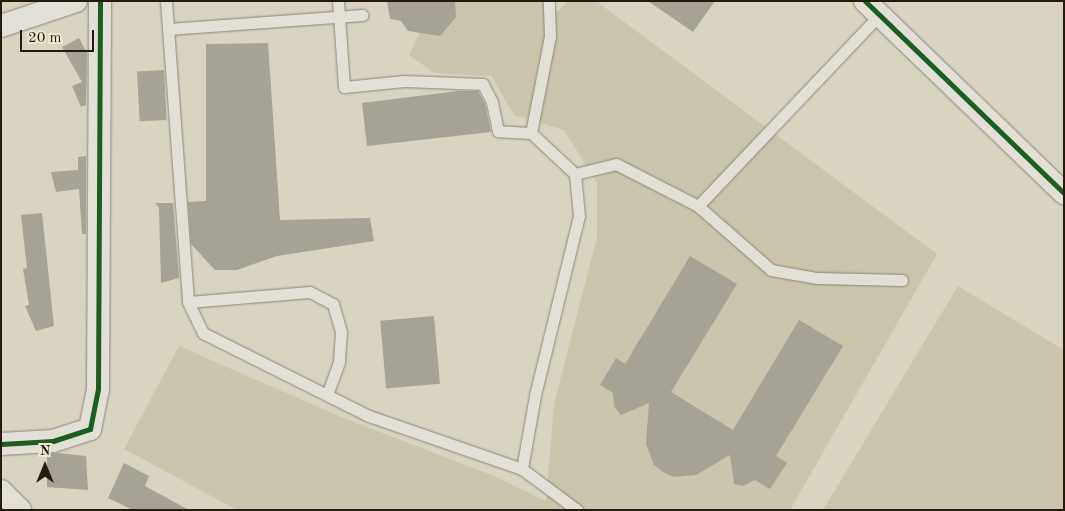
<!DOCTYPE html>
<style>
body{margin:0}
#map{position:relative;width:1065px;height:511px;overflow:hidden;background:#d9d4c2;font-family:"Old Standard TT",serif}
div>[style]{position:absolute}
.green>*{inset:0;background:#ccc5ad}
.building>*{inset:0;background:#a6a295;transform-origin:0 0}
.roads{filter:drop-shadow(0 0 1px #8b867b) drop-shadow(0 0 1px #8b867b)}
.service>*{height:11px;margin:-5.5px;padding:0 5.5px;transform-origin:5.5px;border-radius:5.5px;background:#e2dfd6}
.minor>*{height:22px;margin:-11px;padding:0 11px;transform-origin:11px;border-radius:11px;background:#e2dfd6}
.cycleway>*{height:5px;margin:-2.5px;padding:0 2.5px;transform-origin:2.5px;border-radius:2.5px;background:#1b5e20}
span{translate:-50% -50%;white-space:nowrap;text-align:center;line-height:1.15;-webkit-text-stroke:4.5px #ece6d2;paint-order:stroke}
.frame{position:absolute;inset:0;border:2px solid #26190d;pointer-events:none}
.north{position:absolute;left:20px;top:441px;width:50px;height:50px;-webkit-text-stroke:4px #ece6d2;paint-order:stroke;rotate:0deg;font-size:14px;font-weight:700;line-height:20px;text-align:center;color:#26190d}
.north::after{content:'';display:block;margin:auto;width:18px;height:22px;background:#26190d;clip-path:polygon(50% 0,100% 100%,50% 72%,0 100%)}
.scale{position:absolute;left:20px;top:30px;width:74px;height:22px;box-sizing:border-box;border:2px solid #26190d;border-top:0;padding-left:6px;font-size:15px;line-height:18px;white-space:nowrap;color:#26190d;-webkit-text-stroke:4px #ece6d2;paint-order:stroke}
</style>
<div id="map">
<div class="green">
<div style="clip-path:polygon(430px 1px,551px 1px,552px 16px,569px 1px,596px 1px,937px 254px,790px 510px,237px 510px,124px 449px,179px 346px,339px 416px,494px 476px,546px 501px,554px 404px,597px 237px,597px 183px,564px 130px,514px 115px,491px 76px,434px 73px,409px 55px,431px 9px)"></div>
<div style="clip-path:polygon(958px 286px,1064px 350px,1064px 510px,823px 510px)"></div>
</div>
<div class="building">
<div style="clip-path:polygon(387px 1px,455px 1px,456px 17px,440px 36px,408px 31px,401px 21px,390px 19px)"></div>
<div style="clip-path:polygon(648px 1px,715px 1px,693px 32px)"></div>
<div style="clip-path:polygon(79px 38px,87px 53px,86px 105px,81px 107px,72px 86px,82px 82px,62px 47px)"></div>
<div style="clip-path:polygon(268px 43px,280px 220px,370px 218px,374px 241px,277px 256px,237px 270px,215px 270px,191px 244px,188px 202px,206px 201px,206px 44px)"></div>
<div style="left:164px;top:70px;width:50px;height:27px;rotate:87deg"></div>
<div style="clip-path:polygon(458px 91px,478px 91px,485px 104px,491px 132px,367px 146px,362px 103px)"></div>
<div style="clip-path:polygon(86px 156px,86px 234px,82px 234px,79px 189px,56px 192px,51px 172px,78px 170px,78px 157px)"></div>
<div style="clip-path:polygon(155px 203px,173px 203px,179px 278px,161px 283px,159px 208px)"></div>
<div style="clip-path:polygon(42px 213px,54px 326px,36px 331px,25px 306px,29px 305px,23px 269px,27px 268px,21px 215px)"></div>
<div style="clip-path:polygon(690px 256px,737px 284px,671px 392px,733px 430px,799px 320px,843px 346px,776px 456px,787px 463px,770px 489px,755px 480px,743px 486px,734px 484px,730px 455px,696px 475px,673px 477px,663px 472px,654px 465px,646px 444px,649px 403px,621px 415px,614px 407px,613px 393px,600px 385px,616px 358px,625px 364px)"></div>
<div style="left:434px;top:316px;width:68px;height:54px;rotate:85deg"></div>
<div style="clip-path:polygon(58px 453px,86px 456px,88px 490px,47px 487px,47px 454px)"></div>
<div style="clip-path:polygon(124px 463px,149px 476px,145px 486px,189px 510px,133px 510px,108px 498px)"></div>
</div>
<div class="roads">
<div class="service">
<div style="left:166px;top:1px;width:302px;rotate:85.8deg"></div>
<div style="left:188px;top:302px;width:34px;rotate:64deg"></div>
<div style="left:203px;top:333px;width:186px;rotate:26.6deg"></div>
<div style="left:369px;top:416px;width:162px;rotate:19.1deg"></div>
<div style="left:522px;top:469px;width:75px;rotate:-80deg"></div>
<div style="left:535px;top:395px;width:184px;rotate:-76.2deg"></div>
<div style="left:579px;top:216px;width:42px;rotate:-95.4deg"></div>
<div style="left:575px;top:174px;width:60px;rotate:-137deg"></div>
<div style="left:531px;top:133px;width:33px;rotate:-177deg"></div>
<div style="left:498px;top:131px;width:30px;rotate:-102deg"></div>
<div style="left:492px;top:102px;width:20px;rotate:-117deg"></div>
<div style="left:483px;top:84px;width:79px;rotate:-177.8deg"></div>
<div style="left:404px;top:81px;width:60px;rotate:174.3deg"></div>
<div style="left:344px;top:87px;width:86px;rotate:-94deg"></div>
<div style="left:168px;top:29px;width:195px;rotate:-4.1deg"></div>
<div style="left:531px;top:133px;width:99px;rotate:-78.9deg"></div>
<div style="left:550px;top:36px;width:35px;rotate:-92deg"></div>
<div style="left:575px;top:174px;width:42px;rotate:-13.7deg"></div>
<div style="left:616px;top:164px;width:92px;rotate:27.1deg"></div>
<div style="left:698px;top:206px;width:97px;rotate:41.2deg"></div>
<div style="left:771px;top:270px;width:47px;rotate:9.9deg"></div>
<div style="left:817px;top:278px;width:85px;rotate:1.3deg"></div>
<div style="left:698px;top:206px;width:262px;rotate:-46.5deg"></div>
<div style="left:188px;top:302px;width:122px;rotate:-4.7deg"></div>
<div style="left:310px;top:292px;width:26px;rotate:28deg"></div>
<div style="left:333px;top:304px;width:29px;rotate:74deg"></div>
<div style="left:341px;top:332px;width:30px;rotate:94deg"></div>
<div style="left:339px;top:362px;width:35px;rotate:110deg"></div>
<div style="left:522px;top:469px;width:69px;rotate:36.7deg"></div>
</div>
<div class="minor">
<div style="left:865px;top:1px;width:277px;rotate:44deg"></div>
<div style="left:1px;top:26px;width:79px;rotate:-18.4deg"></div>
<div style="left:1px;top:444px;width:52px;rotate:-3.3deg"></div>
<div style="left:53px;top:441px;width:39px;rotate:-18deg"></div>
<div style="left:90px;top:429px;width:41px;rotate:-78.7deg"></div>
<div style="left:98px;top:389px;width:388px;rotate:-89.7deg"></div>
<div style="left:1px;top:491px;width:27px;rotate:45deg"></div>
</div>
</div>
<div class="cycleway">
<div style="left:865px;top:1px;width:277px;rotate:44deg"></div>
<div style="left:1px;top:444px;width:52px;rotate:-3.3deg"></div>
<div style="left:53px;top:441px;width:39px;rotate:-18deg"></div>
<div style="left:90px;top:429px;width:41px;rotate:-78.7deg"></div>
<div style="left:98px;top:389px;width:388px;rotate:-89.7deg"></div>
</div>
<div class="frame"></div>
<div class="north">N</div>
<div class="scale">20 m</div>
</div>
